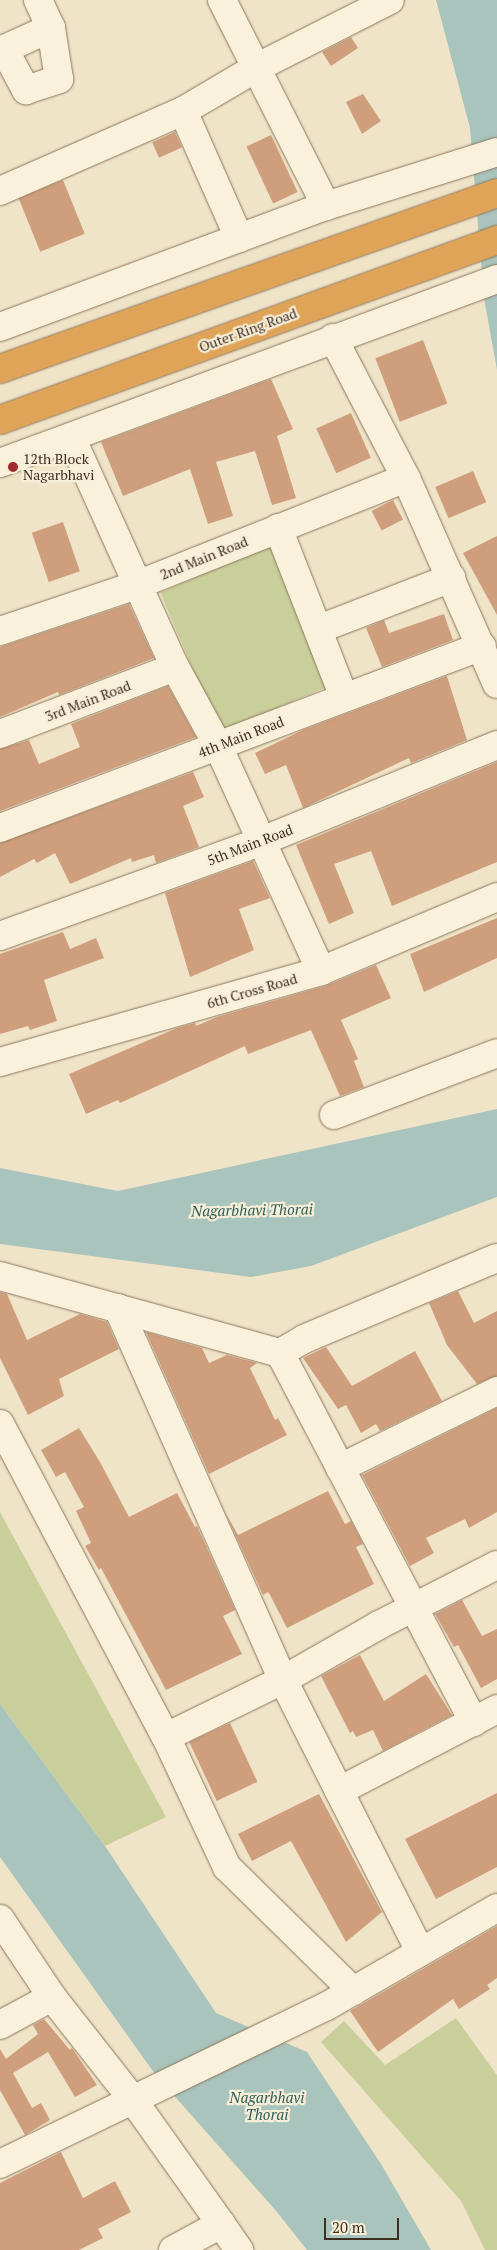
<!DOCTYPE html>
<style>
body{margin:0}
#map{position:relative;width:497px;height:2250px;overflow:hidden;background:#f0e4c8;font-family:"PT Serif",serif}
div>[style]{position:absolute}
.green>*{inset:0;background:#c9cf9b;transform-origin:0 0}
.water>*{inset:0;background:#a9c4bc}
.building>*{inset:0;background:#cf9f7d;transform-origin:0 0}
.roads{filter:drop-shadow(0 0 1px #8d765c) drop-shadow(0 0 1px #8d765c)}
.minor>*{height:28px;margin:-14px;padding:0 14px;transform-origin:14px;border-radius:14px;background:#faf1dc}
.highway>*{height:28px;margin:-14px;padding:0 14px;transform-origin:14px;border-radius:14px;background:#e0a458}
.dots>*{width:14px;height:14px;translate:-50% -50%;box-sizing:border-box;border:2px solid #f7eed8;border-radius:50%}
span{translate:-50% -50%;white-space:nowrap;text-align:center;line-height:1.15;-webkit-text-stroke:4.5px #f7eed8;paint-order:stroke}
.street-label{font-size:14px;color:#3d2e20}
.poi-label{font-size:14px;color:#3d2e20}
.left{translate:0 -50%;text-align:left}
.water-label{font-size:15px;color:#2f5d5a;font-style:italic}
.scale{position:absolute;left:324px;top:2218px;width:75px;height:22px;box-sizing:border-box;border:2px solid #3d2e20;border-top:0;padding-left:6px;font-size:15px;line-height:18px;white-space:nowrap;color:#3d2e20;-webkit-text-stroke:4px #f7eed8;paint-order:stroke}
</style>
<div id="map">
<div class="green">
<div style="left:291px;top:537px;width:152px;height:142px;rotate:67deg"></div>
<div style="clip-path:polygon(0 1512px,166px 1817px,105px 1846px,0 1704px)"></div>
<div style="clip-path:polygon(456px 2018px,497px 2075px,497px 2250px,485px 2250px,461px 2201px,321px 2042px,344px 2021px,385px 2065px)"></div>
</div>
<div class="water">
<div style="clip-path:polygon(436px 0,497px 0,497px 370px,484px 298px,470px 128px)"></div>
<div style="clip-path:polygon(497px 1109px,497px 1197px,311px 1266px,251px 1277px,0 1244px,0 1168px,118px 1191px)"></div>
<div style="clip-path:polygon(0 1704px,105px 1846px,216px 2013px,307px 2052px,381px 2164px,431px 2250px,307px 2250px,277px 2212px,155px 2074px,0 1857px)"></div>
</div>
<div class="building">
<div style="clip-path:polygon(351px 37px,358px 48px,331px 66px,322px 52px)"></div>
<div style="clip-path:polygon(363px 94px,381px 121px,362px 134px,346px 102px)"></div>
<div style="left:175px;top:132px;width:17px;height:25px;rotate:66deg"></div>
<div style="left:271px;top:135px;width:63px;height:27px;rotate:65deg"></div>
<div style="left:63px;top:180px;width:58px;height:48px;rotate:68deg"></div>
<div style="left:423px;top:340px;width:68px;height:51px;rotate:69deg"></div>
<div style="clip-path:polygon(271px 379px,293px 429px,277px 436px,296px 498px,272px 505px,255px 451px,216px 462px,233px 516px,208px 524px,190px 469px,123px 496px,101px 442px)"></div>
<div style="left:351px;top:413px;width:49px;height:38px;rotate:66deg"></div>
<div style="left:473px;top:471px;width:34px;height:41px;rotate:67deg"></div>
<div style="left:393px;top:500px;width:22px;height:24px;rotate:63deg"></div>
<div style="left:63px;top:522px;width:52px;height:33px;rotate:71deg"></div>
<div style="clip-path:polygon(497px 536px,497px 615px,463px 553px)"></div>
<div style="clip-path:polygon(129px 604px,154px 658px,59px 695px,58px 692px,0 717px,0 647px)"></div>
<div style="clip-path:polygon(444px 614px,453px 640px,382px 667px,366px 628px,384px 620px,389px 633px)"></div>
<div style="clip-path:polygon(447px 676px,467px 740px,411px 763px,409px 758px,303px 808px,286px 765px,265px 774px,255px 753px,303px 730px)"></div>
<div style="clip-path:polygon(168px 686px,196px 737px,0 811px,0 749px,29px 740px,39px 764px,80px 747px,71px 724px)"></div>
<div style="clip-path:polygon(497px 762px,497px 862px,392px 906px,371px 851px,334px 864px,354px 913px,329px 924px,296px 845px)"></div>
<div style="clip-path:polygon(193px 772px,204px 797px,183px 806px,199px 847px,156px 863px,154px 855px,132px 862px,131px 858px,70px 884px,55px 853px,37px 863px,34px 859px,0 877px,0 843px)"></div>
<div style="clip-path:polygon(253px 861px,270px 898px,239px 909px,254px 950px,190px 977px,165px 893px)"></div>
<div style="clip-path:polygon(497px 918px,497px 958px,424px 992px,410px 954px)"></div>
<div style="clip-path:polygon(63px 932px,70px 949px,96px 938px,104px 958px,44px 980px,57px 1021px,30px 1030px,28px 1026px,0 1034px,0 954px)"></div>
<div style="clip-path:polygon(376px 965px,391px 998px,341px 1020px,358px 1059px,354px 1061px,364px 1087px,340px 1096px,311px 1030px,248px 1054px,245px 1046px,120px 1103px,118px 1100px,86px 1114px,69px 1074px,177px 1028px,195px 1023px,196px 1026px,217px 1017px,325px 986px)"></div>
<div style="clip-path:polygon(458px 1291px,474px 1323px,497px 1311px,497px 1376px,477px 1384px,447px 1345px,429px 1303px)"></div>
<div style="clip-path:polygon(0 1292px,7px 1294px,27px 1340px,80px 1314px,107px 1322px,119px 1349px,59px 1379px,64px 1396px,28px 1415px,0 1358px)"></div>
<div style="clip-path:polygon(146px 1332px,202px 1348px,209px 1363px,227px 1355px,257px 1363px,250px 1368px,275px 1420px,278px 1418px,287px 1435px,209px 1474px)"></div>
<div style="clip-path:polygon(326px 1347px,352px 1386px,415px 1351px,442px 1401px,380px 1431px,376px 1424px,361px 1433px,346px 1405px,338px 1409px,303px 1358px)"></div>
<div style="clip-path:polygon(497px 1408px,497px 1512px,469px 1528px,465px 1519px,426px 1538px,434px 1553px,410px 1566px,362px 1475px)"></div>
<div style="clip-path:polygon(79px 1428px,100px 1462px,129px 1517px,177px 1493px,195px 1527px,197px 1526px,235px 1610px,223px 1616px,242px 1654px,166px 1690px,101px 1568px,99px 1570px,85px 1546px,91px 1543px,76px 1511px,84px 1507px,65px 1472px,56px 1477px,41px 1450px)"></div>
<div style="clip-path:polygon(328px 1491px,345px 1524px,351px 1521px,363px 1544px,356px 1547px,374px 1584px,287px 1628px,270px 1595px,268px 1592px,263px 1595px,225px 1512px,238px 1535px)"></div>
<div style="clip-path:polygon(462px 1600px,482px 1636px,497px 1629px,497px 1679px,481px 1688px,458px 1645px,454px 1647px,435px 1614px)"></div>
<div style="clip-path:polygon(360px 1655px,384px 1701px,426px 1674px,452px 1715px,383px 1751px,373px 1730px,356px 1737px,353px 1731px,350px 1733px,321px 1676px)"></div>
<div style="left:230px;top:1723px;width:65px;height:45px;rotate:65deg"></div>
<div style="clip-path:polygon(497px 1793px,497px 1867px,436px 1899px,405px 1839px)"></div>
<div style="clip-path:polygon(319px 1794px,382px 1912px,346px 1942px,291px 1841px,252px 1861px,238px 1834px)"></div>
<div style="clip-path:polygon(497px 1926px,497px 1978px,487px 1985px,490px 1989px,459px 2009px,453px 1999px,378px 2052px,350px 2011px)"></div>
<div style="clip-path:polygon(44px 2019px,70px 2050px,72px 2048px,97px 2085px,75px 2097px,48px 2052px,13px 2073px,32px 2108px,41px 2103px,50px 2120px,25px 2135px,0 2090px,0 2049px,6px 2059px,38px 2034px,33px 2025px)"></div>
<div style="clip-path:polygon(61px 2152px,83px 2198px,115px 2181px,131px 2212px,98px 2229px,103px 2238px,79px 2250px,0 2250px,0 2183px)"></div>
</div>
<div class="roads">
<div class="minor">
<div style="left:222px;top:0;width:231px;rotate:63.2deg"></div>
<div style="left:4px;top:49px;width:47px;rotate:61.8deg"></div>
<div style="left:26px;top:90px;width:35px;rotate:-18deg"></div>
<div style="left:59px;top:79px;width:52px;rotate:-98.9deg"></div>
<div style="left:0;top:51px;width:56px;rotate:-24.3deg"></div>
<div style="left:51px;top:28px;width:31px;rotate:-115deg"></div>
<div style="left:183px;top:111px;width:85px;rotate:-30.5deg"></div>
<div style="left:256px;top:68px;width:150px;rotate:-26.9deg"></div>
<div style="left:0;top:191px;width:200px;rotate:-23.6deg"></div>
<div style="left:183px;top:111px;width:139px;rotate:66.2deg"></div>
<div style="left:0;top:327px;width:348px;rotate:-20.4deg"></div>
<div style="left:326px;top:206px;width:179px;rotate:-17.5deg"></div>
<div style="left:333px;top:338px;width:158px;rotate:62.5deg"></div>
<div style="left:406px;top:478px;width:225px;rotate:66.2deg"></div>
<div style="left:71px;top:437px;width:252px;rotate:65.7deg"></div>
<div style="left:175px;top:667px;width:90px;rotate:61.4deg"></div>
<div style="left:218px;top:746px;width:247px;rotate:65.4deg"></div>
<div style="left:0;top:463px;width:530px;rotate:-20.32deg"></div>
<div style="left:278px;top:528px;width:181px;rotate:68.7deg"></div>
<div style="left:319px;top:629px;width:142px;rotate:-21.1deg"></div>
<div style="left:0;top:631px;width:145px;rotate:-18.6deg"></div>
<div style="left:137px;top:585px;width:289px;rotate:-21.7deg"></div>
<div style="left:0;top:734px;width:187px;rotate:-20.9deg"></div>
<div style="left:0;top:828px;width:515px;rotate:-20.69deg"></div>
<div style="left:0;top:936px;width:279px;rotate:-19.9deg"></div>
<div style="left:262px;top:841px;width:254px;rotate:-22.2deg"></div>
<div style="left:0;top:1062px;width:334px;rotate:-15.8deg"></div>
<div style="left:321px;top:971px;width:191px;rotate:-22.8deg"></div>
<div style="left:334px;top:1115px;width:174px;rotate:-20.8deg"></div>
<div style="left:0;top:1276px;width:290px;rotate:15.4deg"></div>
<div style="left:280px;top:1353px;width:28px;rotate:-30deg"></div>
<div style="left:304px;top:1339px;width:209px;rotate:-22.8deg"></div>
<div style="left:118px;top:1308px;width:407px;rotate:66.1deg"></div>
<div style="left:283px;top:1680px;width:304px;rotate:63.2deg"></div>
<div style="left:280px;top:1353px;width:417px;rotate:62.3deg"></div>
<div style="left:0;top:1424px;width:354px;rotate:62.1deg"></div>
<div style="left:166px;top:1737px;width:144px;rotate:64.9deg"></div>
<div style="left:227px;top:1867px;width:177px;rotate:44.5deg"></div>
<div style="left:340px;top:1468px;width:175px;rotate:-26.1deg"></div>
<div style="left:166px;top:1737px;width:130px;rotate:-26deg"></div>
<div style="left:283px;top:1680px;width:111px;rotate:-29.8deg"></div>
<div style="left:379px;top:1625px;width:132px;rotate:-27deg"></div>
<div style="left:339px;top:1791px;width:178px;rotate:-27.4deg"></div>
<div style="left:0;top:1919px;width:94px;rotate:56.3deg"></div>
<div style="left:52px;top:1997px;width:131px;rotate:51.8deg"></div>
<div style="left:133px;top:2100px;width:152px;rotate:54.6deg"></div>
<div style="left:0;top:2025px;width:59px;rotate:-28.3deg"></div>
<div style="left:0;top:2164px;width:363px;rotate:-25.8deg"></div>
<div style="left:327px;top:2006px;width:196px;rotate:-30deg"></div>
<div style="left:173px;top:2250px;width:55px;rotate:-28.4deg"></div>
<div style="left:221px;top:2224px;width:32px;rotate:55deg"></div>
</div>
<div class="highway">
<div style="left:0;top:369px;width:527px;rotate:-19.5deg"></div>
<div style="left:0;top:420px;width:529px;rotate:-19.91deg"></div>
</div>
</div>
<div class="dots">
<div style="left:13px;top:467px;background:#9e2a2b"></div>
</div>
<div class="street-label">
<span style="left:248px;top:330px;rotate:-20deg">Outer Ring Road</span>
<span style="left:204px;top:558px;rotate:-22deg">2nd Main Road</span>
<span style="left:88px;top:701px;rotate:-21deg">3rd Main Road</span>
<span style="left:241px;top:737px;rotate:-21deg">4th Main Road</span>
<span style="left:250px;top:845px;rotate:-21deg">5th Main Road</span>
<span style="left:252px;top:991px;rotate:-16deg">6th Cross Road</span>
</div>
<div class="poi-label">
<span class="left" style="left:23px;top:467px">12th Block<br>Nagarbhavi</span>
</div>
<div class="water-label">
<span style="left:252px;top:1210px;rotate:-1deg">Nagarbhavi Thorai</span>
<span style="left:267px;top:2106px">Nagarbhavi<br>Thorai</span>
</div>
<div class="scale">20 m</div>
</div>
